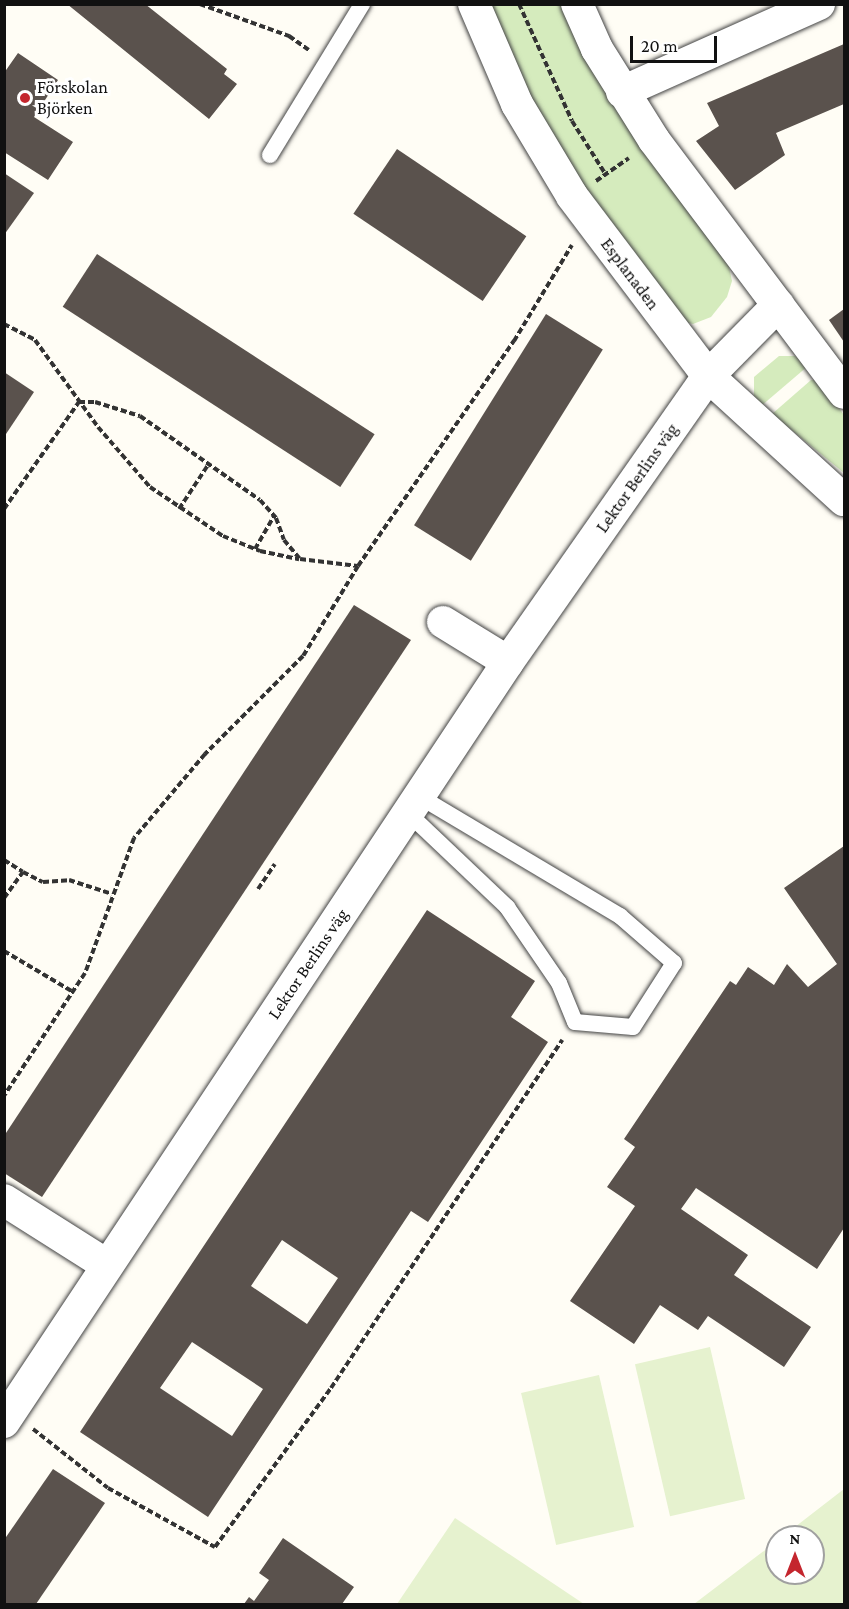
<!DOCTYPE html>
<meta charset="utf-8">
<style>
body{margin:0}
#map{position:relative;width:849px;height:1609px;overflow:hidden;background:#fffdf5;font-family:"Crimson Pro",serif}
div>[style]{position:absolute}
.green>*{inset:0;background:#d5ebbd}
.pitch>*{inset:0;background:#e6f2cf;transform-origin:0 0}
.building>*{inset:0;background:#5a524d;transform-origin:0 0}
.path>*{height:4px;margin-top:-2px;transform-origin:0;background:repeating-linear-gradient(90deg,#333 0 6px,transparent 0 9px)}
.roads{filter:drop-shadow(0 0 2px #444) drop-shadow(0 0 2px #444)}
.lane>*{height:16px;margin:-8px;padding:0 8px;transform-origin:8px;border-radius:8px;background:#fff}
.street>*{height:32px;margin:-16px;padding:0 16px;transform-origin:16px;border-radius:16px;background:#fff}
.dots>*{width:16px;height:16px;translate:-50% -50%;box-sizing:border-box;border:3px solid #fff;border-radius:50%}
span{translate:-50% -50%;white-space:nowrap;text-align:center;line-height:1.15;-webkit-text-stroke:6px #fff;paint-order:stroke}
.poi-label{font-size:18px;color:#111}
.left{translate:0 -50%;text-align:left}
.street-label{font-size:18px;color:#111}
.frame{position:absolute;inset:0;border:6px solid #111;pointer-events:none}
.north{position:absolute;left:765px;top:1525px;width:60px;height:60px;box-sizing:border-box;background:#fff;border:2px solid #a0a0a0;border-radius:50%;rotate:0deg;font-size:16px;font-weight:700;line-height:24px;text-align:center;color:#111}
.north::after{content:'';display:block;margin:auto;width:21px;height:27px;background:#c4262e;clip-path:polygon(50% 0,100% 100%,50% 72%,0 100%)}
.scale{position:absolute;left:630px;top:36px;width:87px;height:27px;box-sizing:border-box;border:3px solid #111;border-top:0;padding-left:8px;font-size:18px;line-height:21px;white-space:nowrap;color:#111;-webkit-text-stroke:4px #fff;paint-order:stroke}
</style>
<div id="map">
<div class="green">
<div style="clip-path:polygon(485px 5px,565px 5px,728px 262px,732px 281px,727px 297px,711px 317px,693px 324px,680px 321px,638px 268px,534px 111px)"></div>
<div style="clip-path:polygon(779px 356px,795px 356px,808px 366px,761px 406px,754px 398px,754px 377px)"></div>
<div style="clip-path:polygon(811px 380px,819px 380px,844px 415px,844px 473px,772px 414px)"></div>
</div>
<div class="pitch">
<div style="left:710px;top:1347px;width:156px;height:77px;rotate:77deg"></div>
<div style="left:599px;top:1375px;width:156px;height:80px;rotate:77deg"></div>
<div style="clip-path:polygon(844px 1489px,844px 1604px,694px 1604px,777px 1541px,777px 1573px,813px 1573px,813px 1537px,782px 1537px)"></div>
<div style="clip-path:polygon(455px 1518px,584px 1604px,397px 1604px)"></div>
</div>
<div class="building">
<div style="clip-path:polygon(67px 4px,145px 4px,227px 69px,224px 74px,237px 84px,209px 119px)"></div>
<div style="clip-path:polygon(844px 44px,844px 104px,776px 133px,785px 155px,735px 190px,696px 141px,719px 126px,707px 103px)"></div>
<div style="clip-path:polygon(18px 53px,58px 80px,34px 117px,73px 142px,48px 180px,4px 152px,4px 73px)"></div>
<div style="left:397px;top:149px;width:156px;height:78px;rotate:34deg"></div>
<div style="clip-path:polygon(4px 173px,34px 193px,4px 235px)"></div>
<div style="left:97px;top:254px;width:331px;height:63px;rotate:33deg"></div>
<div style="clip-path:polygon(844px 309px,844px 342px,829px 320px)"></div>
<div style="left:546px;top:314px;width:67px;height:249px;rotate:32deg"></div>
<div style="clip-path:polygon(4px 372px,34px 392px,4px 437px)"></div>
<div style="clip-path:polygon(354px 605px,411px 640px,42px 1197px,4px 1173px,4px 1136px)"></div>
<div style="clip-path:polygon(844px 846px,844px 1228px,817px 1269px,696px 1188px,681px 1209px,748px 1255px,734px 1275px,811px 1327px,784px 1367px,708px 1316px,698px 1330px,660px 1305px,634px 1344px,570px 1301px,635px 1206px,607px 1187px,635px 1147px,624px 1139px,730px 981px,736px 985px,748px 967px,774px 985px,787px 964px,808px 987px,837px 964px,784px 888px)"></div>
<div style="clip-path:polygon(evenodd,427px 910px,535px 981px,511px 1017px,548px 1042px,428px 1222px,411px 1211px,208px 1517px,80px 1432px,427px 910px,282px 1240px,338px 1278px,307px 1324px,251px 1286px,282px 1240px,427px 910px,192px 1342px,263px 1389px,232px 1436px,160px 1388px,192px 1342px)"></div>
<div style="clip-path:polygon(53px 1469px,105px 1503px,36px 1604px,4px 1604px,4px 1540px)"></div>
<div style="clip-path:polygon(283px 1538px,354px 1587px,342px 1604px,244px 1604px,249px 1597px,254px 1601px,269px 1580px,259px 1573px)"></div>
</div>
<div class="path">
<div style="left:200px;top:4px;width:95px;rotate:19.8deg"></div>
<div style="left:289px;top:36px;width:24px;rotate:35deg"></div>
<div style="left:519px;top:4px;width:128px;rotate:65.6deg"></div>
<div style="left:572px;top:121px;width:64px;rotate:57.8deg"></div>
<div style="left:596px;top:181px;width:40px;rotate:-34.9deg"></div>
<div style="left:4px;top:324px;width:35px;rotate:27deg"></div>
<div style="left:35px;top:340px;width:107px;rotate:54.1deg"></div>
<div style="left:98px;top:427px;width:79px;rotate:49.1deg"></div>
<div style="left:150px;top:487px;width:88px;rotate:33.9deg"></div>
<div style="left:223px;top:536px;width:40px;rotate:22deg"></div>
<div style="left:260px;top:551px;width:40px;rotate:12deg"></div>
<div style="left:4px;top:509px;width:131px;rotate:-55deg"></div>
<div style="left:79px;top:402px;width:16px"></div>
<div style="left:95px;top:402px;width:47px;rotate:17.3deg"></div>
<div style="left:140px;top:416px;width:146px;rotate:35deg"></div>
<div style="left:260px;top:500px;width:24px;rotate:48deg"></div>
<div style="left:276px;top:518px;width:23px;rotate:70deg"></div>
<div style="left:284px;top:540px;width:25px;rotate:50deg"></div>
<div style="left:300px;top:559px;width:58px;rotate:6.9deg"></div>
<div style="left:358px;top:566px;width:105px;rotate:121.4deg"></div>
<div style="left:303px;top:656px;width:139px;rotate:135deg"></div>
<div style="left:205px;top:754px;width:110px;rotate:130.2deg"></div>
<div style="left:134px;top:838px;width:144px;rotate:109.9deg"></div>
<div style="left:85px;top:973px;width:147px;rotate:123.4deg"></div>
<div style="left:179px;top:509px;width:53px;rotate:-56.6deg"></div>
<div style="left:255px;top:549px;width:38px;rotate:-60deg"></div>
<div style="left:358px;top:566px;width:274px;rotate:-55.3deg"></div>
<div style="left:514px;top:341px;width:112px;rotate:-58.9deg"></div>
<div style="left:4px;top:860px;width:22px;rotate:32deg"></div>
<div style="left:258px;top:889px;width:30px;rotate:-56deg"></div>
<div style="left:4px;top:898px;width:32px;rotate:-54deg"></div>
<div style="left:23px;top:872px;width:22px;rotate:27deg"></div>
<div style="left:43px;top:882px;width:26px;rotate:-4deg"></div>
<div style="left:69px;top:880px;width:45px;rotate:18deg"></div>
<div style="left:4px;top:951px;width:80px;rotate:30.7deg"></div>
<div style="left:33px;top:1429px;width:95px;rotate:38.2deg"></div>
<div style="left:108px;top:1488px;width:122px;rotate:28.9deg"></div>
<div style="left:215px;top:1547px;width:197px;rotate:-53.9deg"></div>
<div style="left:331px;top:1388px;width:418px;rotate:-56.4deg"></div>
</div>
<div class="roads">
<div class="lane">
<div style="left:270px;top:155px;width:177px;rotate:-58.6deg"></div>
<div style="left:408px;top:813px;width:137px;rotate:43.5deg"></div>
<div style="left:507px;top:907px;width:92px;rotate:55.6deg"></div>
<div style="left:559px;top:983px;width:42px;rotate:67.7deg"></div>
<div style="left:575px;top:1022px;width:58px;rotate:4.9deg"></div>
<div style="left:633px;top:1027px;width:76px;rotate:-57.4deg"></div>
<div style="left:674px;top:963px;width:72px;rotate:-139deg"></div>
<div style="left:620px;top:916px;width:234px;rotate:-149.2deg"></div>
</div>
<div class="street">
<div style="left:474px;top:4px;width:109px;rotate:66.7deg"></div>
<div style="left:517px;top:104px;width:107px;rotate:59.1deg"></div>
<div style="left:572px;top:196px;width:226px;rotate:52.9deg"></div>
<div style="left:708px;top:376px;width:184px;rotate:42.4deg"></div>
<div style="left:577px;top:4px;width:49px;rotate:66deg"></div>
<div style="left:597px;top:49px;width:107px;rotate:57.9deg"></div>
<div style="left:654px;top:140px;width:316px;rotate:53.1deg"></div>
<div style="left:622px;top:92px;width:216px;rotate:-24.1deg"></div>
<div style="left:443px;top:622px;width:76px;rotate:31.6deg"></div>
<div style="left:4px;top:1200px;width:122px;rotate:32.3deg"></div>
<div style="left:4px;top:1422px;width:912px;rotate:-56.45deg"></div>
<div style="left:508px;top:662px;width:349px;rotate:-55deg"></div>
<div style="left:708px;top:376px;width:100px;rotate:-45.4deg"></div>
</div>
</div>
<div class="dots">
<div style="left:25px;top:98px;background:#c4262e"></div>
</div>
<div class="poi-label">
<span class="left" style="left:37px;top:98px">Förskolan<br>Björken</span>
</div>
<div class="street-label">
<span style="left:630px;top:274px;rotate:53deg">Esplanaden</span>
<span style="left:637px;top:478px;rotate:-55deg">Lektor Berlins väg</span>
<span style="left:308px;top:964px;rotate:-56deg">Lektor Berlins väg</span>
</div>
<div class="frame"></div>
<div class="north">N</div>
<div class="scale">20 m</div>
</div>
